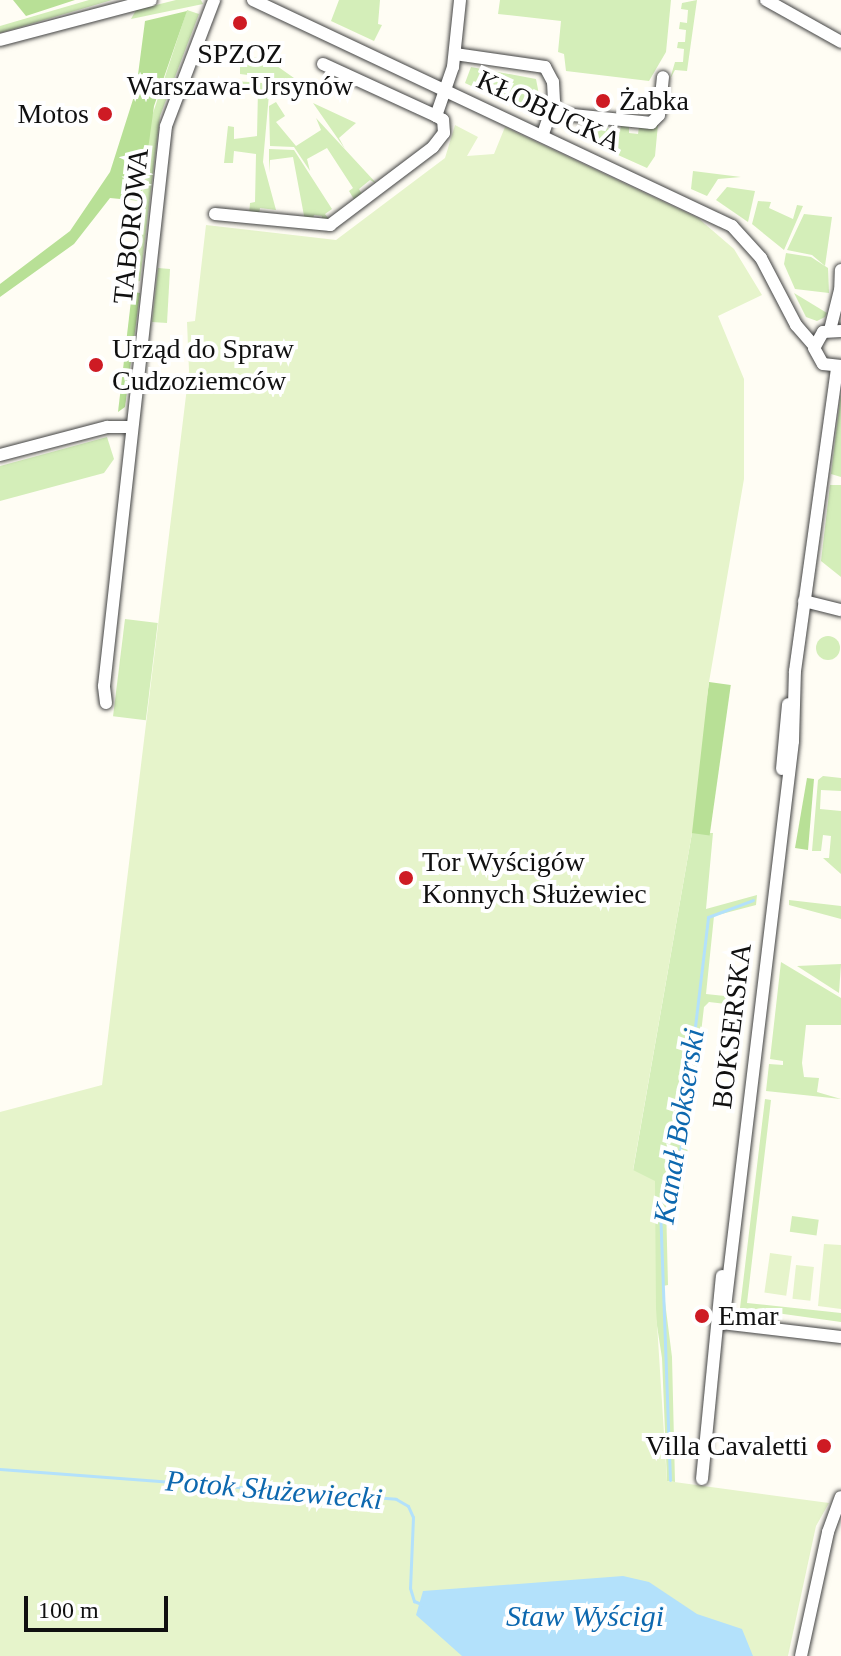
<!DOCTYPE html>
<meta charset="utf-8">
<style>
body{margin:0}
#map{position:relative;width:841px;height:1656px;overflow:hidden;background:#fffdf4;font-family:"Times New Roman",serif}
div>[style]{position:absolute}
.green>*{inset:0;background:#d4eeb9;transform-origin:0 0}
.round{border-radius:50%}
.forest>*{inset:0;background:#b8e096;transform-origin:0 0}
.pitch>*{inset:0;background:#e6f4cb;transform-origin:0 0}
.water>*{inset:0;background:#b3e1fb}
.stream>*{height:3px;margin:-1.5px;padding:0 1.5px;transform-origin:1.5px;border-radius:1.5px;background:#b3e1fb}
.roads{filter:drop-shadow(0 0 2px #434343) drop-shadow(0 0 2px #434343)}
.minor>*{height:12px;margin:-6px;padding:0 6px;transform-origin:6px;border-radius:6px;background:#fff}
.dots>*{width:22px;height:22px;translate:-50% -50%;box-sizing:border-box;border:4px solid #fff;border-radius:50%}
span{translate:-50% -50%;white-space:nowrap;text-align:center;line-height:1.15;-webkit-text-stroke:8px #fff;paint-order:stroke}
.poi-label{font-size:28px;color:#101010}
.left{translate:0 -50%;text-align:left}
.right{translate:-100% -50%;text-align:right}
.street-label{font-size:28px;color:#101010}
.water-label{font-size:30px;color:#0d68af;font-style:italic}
.scale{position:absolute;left:24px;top:1596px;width:144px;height:36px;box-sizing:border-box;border:4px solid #101010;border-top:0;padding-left:10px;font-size:24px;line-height:28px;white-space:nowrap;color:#101010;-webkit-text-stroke:6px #fff;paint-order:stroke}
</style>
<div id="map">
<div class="green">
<div style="clip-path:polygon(89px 0,112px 0,0 33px,0 26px)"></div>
<div style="clip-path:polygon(176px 0,201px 0,203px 4px,131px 19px,136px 10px)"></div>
<div style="clip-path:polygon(339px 0,380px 0,378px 24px,382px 25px,374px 41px,331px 21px)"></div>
<div style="clip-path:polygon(500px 0,671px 0,666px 52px,649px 81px,566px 71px,564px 54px,558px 52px,561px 21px,498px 14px)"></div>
<div style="clip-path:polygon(697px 0,687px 71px,675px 70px,670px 79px,675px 62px,683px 62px,684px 49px,677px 48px,678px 42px,685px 42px,686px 30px,679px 29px,680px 22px,687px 23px,688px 10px,681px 9px,682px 3px)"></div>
<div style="clip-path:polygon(187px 10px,199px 14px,160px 116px,140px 281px,133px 282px,151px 119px)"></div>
<div style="clip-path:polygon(251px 57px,267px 59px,294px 78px,278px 88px,264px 77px,240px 74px,240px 64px)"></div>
<div style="clip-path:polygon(471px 67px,536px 79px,541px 105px,548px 112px,535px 116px,465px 83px)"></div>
<div style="clip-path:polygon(233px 81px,262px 83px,269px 94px,263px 162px,276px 210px,260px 208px,259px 215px,249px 215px,250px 203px,255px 202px,256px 154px,234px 151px,233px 163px,224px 163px,228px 126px,234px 127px,234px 139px,257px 136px,258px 89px,236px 85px,232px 97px)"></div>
<div style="clip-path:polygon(276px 102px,285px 116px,276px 122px,296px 146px,321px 130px,316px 118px,377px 184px,370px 180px,359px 189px,363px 196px,355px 201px,349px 191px,353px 188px,327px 148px,307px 159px,310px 171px,294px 147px,270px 146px,269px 106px)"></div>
<div style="clip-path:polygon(313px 103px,356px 123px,339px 138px,345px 149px)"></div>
<div style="clip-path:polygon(583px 121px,620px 132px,621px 125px,629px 126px,629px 133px,638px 134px,639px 127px,658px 124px,655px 156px,647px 168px,580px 138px)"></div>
<div style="clip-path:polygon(269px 149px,294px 150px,332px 209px,325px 214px,330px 221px,321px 223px,322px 216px,314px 215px,312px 222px,305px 221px,293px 157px,270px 160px,269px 173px)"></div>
<div style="clip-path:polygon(693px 171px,741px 177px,718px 179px,707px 196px,691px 189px)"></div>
<div style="clip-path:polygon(727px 187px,755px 191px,748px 222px,716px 200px)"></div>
<div style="clip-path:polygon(758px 201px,771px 202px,769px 208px,793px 219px,797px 205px,803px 206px,784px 250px,752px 224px)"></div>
<div style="clip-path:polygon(804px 214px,832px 217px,825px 266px,812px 255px,787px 250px)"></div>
<div style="clip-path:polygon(786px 253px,811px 257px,828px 268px,829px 293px,795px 289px,784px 264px)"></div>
<div style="clip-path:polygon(158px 268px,170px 269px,167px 323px,152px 322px)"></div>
<div style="clip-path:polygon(794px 293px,827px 313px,825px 317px,817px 321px,806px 317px)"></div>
<div style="clip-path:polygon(841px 392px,841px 477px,831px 474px)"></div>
<div style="clip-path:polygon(107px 437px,114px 459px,104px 473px,0 501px,0 466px)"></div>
<div style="clip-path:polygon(830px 485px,841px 485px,841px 577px,821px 561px)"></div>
<div style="left:125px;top:619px;width:33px;height:98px;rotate:7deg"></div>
<div class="round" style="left:816px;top:636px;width:24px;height:24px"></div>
<div style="clip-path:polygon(823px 776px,841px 778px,841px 791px,821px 790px,820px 809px,841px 811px,841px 874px,823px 858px,829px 858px,831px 836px,823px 835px,821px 851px,812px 851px,818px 780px)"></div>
<div style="clip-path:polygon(692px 833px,713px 833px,706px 909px,757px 895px,756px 905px,714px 916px,706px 994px,744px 998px,743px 1006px,709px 1002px,704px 1007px,683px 1190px,666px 1203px,668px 1285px,663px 1286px,672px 1357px,675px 1482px,667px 1481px,662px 1358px,633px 1171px)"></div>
<div style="clip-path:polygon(789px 900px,841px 906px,841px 919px,789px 905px)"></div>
<div style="clip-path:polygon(781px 962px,841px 998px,841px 1025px,806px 1025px,802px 1063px,804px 1077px,819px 1078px,817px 1092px,841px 1099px,766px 1091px,769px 1064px,783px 1065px,783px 1061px,770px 1059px)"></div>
<div style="clip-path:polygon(841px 964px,839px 993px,797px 966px)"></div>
<div style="clip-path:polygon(765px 1099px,771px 1100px,747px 1303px,841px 1313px,841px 1322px,740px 1308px)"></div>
<div style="left:792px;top:1216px;width:27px;height:16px;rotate:8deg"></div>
</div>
<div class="forest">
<div style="clip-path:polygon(13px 0,75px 0,26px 16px)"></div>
<div style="clip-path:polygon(187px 11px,154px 106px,141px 201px,110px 198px,74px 244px,0 297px,0 284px,70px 231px,110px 172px,136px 90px,145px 21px)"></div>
<div style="clip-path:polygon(132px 292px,140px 293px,125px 407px,118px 412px)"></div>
<div style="left:709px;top:682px;width:22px;height:152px;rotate:8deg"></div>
<div style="clip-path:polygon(807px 778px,814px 779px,808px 850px,795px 848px)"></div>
</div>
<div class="pitch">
<div style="clip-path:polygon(455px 125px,478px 137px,467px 156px,494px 154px,505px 127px,698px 218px,734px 249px,762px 295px,718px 316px,744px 379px,744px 479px,709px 682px,692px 833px,633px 1170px,655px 1181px,656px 1308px,667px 1481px,829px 1503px,816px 1526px,788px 1656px,0 1656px,0 1112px,102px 1085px,189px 371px,187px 322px,195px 321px,206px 225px,336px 240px,445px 158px)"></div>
<div style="clip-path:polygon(824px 1244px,841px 1245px,841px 1309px,818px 1306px)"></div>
<div style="left:770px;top:1253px;width:22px;height:40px;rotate:8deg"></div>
<div style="left:796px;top:1265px;width:18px;height:34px;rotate:6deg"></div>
</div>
<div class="water">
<div style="clip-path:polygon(623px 1576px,649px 1582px,697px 1614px,742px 1629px,753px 1656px,462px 1656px,416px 1615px,423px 1591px)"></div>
</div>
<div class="stream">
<div style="left:0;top:1469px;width:397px;rotate:4.3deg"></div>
<div style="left:396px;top:1499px;width:14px;rotate:30deg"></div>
<div style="left:408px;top:1506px;width:12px;rotate:66deg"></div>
<div style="left:413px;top:1517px;width:71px;rotate:92.4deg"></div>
<div style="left:410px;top:1588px;width:14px;rotate:73deg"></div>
<div style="left:414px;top:1601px;width:8px;rotate:23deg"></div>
<div style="left:670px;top:1480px;width:277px;rotate:-92.1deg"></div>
<div style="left:660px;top:1203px;width:23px;rotate:-47deg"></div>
<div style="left:676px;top:1186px;width:271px;rotate:-83.2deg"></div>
<div style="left:708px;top:917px;width:48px;rotate:-20.7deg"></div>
</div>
<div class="roads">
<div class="minor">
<div style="left:253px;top:0;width:530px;rotate:25.26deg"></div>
<div style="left:732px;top:226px;width:43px;rotate:47.8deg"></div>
<div style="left:761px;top:258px;width:76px;rotate:62.4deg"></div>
<div style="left:796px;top:325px;width:28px;rotate:49deg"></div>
<div style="left:766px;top:0;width:86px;rotate:29.2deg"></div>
<div style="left:0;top:40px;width:156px;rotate:-14.8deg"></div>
<div style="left:455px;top:54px;width:91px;rotate:8.2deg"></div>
<div style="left:545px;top:67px;width:17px;rotate:62deg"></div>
<div style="left:553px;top:82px;width:20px;rotate:87deg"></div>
<div style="left:554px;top:102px;width:34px;rotate:109deg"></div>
<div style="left:323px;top:64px;width:124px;rotate:24.7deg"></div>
<div style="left:553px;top:113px;width:99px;rotate:5.8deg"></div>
<div style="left:651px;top:123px;width:11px;rotate:-45deg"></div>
<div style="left:659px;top:115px;width:38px;rotate:-84deg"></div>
<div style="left:215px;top:214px;width:116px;rotate:5.5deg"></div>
<div style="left:330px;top:225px;width:129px;rotate:-37.1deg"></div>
<div style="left:433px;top:147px;width:18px;rotate:-52deg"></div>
<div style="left:444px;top:133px;width:13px;rotate:-94deg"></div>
<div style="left:443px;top:120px;width:8px;rotate:-150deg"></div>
<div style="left:436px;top:116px;width:52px;rotate:-70.9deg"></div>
<div style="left:453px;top:67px;width:67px;rotate:-84deg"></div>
<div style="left:840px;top:295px;width:25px;rotate:-88deg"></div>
<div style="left:830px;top:330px;width:41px;rotate:-76deg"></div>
<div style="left:841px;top:331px;width:18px;rotate:177deg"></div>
<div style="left:823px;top:332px;width:18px;rotate:119deg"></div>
<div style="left:814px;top:348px;width:18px;rotate:61deg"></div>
<div style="left:823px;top:364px;width:18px;rotate:6deg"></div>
<div style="left:0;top:455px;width:111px;rotate:-14.7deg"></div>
<div style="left:107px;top:427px;width:25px"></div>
<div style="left:804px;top:601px;width:38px;rotate:14deg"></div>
<div style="left:106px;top:703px;width:17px;rotate:-97deg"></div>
<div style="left:104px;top:686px;width:563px;rotate:-83.68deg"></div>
<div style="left:166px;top:126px;width:135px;rotate:-69.1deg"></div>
<div style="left:782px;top:769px;width:65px;rotate:-84.7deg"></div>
<div style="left:721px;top:1323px;width:121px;rotate:6.7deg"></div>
<div style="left:723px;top:1324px;width:587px;rotate:-83.15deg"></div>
<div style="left:793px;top:741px;width:70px;rotate:-88.4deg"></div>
<div style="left:795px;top:671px;width:307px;rotate:-82.1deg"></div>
<div style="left:702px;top:1479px;width:204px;rotate:-84.4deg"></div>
<div style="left:801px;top:1656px;width:127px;rotate:-77.7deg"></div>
<div style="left:828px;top:1532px;width:37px;rotate:-70deg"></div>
</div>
</div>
<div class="dots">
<div style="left:240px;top:23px;background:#ce1b24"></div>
<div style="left:603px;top:101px;background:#ce1b24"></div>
<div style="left:105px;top:114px;background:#ce1b24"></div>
<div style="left:96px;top:365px;background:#ce1b24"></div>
<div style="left:406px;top:878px;background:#ce1b24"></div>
<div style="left:702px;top:1316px;background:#ce1b24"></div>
<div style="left:824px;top:1446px;background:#ce1b24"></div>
</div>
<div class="poi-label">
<span style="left:240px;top:70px">SPZOZ<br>Warszawa-Ursynów</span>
<span class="left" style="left:619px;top:101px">Żabka</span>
<span class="right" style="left:89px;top:114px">Motos</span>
<span class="left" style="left:112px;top:365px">Urząd do Spraw<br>Cudzoziemców</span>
<span class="left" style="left:422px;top:878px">Tor Wyścigów<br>Konnych Służewiec</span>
<span class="left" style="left:718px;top:1316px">Emar</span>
<span class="right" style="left:808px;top:1446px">Villa Cavaletti</span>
</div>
<div class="street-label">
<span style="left:549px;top:111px;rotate:25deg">KŁOBUCKA</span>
<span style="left:131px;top:226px;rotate:-84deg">TABOROWA</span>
<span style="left:732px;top:1026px;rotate:-83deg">BOKSERSKA</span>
</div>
<div class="water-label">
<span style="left:679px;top:1126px;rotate:-81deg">Kanał Bokserski</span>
<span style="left:274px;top:1490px;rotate:5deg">Potok Służewiecki</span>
<span style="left:585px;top:1616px">Staw Wyścigi</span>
</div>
<div class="scale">100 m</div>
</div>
